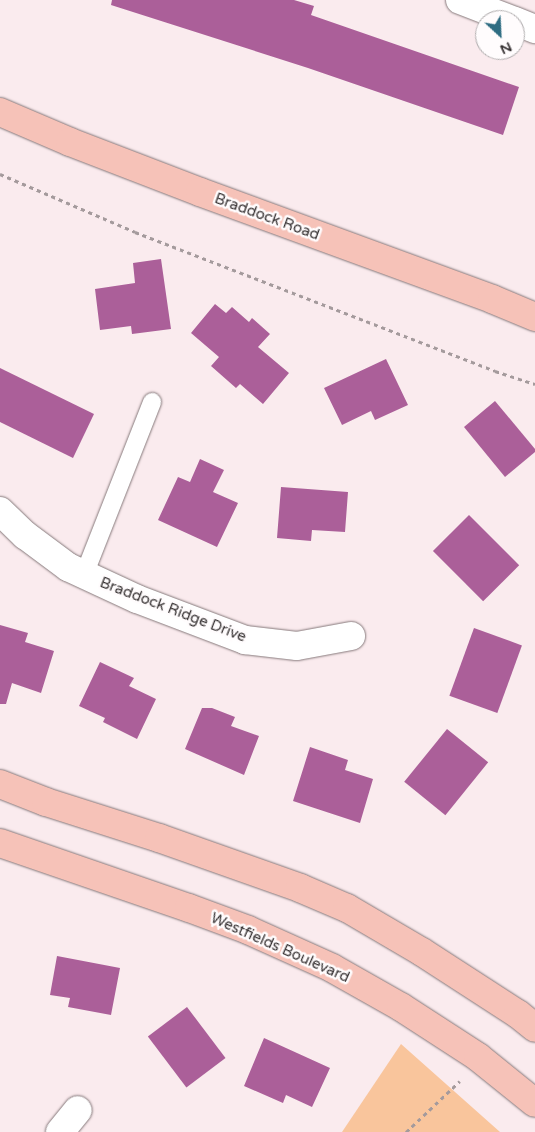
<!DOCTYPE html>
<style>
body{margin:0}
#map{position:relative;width:535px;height:1132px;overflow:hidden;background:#faebee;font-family:"Varela Round",sans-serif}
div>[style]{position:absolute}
.green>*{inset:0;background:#f9c59c}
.building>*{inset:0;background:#ab5f99;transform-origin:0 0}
.path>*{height:3px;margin-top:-1.5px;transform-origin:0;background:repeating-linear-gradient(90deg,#a49a9c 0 4px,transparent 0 8px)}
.roads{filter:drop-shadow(0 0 1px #86797b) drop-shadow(0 0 1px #86797b)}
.service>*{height:18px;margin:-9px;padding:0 9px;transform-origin:9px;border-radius:9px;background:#fff}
.minor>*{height:28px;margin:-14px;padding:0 14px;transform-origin:14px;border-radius:14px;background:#fff}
.primary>*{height:28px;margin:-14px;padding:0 14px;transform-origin:14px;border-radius:14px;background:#f6c2b8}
span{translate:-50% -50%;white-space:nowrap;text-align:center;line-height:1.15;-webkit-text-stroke:5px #fffcfd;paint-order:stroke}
.street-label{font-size:15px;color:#383334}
.north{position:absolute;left:475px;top:10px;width:50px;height:50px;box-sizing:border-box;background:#fffcfd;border:1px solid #afacad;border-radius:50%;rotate:155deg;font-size:14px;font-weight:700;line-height:20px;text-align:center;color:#383334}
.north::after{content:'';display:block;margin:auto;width:18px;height:22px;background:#2e6c82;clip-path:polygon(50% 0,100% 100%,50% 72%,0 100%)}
</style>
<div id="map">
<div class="green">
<div style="clip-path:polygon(401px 1044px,500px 1132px,342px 1132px)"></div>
</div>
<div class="building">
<div style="clip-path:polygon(112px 0,294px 0,314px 6px,311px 15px,519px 87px,503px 135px,308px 68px,111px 5px)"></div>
<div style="clip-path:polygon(161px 259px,171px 329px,132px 334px,131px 326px,100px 330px,95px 289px,135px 283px,133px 263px)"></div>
<div style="clip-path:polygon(215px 304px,226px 313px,232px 307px,249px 322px,252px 318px,270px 334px,258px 347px,289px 373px,263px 404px,240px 384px,236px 388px,211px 366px,219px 357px,191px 333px)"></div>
<div style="clip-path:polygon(386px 359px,408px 405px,375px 420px,371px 411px,342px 425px,324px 388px)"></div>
<div style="clip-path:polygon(0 368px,94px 414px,73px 458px,0 422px)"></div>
<div style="clip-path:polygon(495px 401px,535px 449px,535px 452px,505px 477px,464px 427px)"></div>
<div style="clip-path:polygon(200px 459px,224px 470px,213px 492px,238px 503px,217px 547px,158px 520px,178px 477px,190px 482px)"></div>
<div style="clip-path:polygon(281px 487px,348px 492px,345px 532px,312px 530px,311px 541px,277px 538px)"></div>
<div style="left:469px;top:515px;width:71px;height:51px;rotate:45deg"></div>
<div style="clip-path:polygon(0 625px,28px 633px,25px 642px,54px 651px,41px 693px,12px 683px,6px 704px,0 704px)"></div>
<div style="left:474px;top:628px;width:51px;height:72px;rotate:20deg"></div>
<div style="clip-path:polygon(100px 662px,134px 678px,129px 686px,156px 699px,137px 739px,103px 722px,105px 718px,79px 706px)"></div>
<div style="clip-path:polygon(202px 708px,212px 708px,235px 717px,231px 726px,259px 736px,244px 775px,185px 749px)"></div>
<div style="left:447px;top:729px;width:53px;height:68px;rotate:39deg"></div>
<div style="clip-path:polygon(310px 747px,348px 760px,345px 770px,373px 779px,360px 823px,293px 801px)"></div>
<div style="clip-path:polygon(57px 956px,120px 968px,111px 1015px,68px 1007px,70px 998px,50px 995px)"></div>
<div style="left:187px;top:1007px;width:64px;height:49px;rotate:53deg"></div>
<div style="clip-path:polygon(264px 1038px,330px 1068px,312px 1107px,286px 1095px,283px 1103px,244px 1086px)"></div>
</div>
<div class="path">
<div style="left:0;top:174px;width:147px;rotate:23.2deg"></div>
<div style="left:135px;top:232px;width:386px;rotate:21.1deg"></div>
<div style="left:495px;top:371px;width:42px;rotate:18deg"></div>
<div style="left:406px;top:1132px;width:74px;rotate:-43.4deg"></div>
</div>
<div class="roads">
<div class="service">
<div style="left:84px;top:575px;width:186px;rotate:-68.5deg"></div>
</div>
<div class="minor">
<div style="left:460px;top:0;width:56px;rotate:21deg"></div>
<div style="left:515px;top:21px;width:22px;rotate:22deg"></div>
<div style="left:0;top:511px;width:35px;rotate:44deg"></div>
<div style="left:25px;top:535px;width:54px;rotate:36.7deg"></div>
<div style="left:68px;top:567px;width:76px;rotate:24.9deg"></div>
<div style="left:137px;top:599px;width:116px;rotate:20.8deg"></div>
<div style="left:245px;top:640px;width:52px;rotate:6.6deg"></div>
<div style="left:297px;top:646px;width:55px;rotate:-10.5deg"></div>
<div style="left:60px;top:1132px;width:28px;rotate:-51deg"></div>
</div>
<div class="primary">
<div style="left:0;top:112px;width:76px;rotate:23.2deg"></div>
<div style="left:70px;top:142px;width:139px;rotate:21deg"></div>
<div style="left:200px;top:192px;width:311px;rotate:20.1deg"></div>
<div style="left:492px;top:299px;width:47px;rotate:22.7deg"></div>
<div style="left:0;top:784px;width:49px;rotate:21.4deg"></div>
<div style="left:46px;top:802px;width:119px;rotate:17.7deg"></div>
<div style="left:159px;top:838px;width:150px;rotate:19.5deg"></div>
<div style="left:300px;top:888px;width:51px;rotate:23.1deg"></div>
<div style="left:347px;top:908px;width:87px;rotate:30.4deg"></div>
<div style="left:422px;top:952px;width:114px;rotate:32.9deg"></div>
<div style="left:518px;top:1014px;width:22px;rotate:39deg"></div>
<div style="left:0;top:843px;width:200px;rotate:19deg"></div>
<div style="left:189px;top:908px;width:63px;rotate:20.4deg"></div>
<div style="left:248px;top:930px;width:92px;rotate:24.3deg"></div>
<div style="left:332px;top:968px;width:79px;rotate:29.5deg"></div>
<div style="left:401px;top:1007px;width:92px;rotate:33deg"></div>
<div style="left:478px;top:1057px;width:73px;rotate:38.9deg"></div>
</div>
</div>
<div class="street-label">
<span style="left:267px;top:217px;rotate:20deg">Braddock Road</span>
<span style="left:173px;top:610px;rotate:21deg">Braddock Ridge Drive</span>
<span style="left:280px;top:948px;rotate:24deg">Westfields Boulevard</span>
</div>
<div class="north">N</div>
</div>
